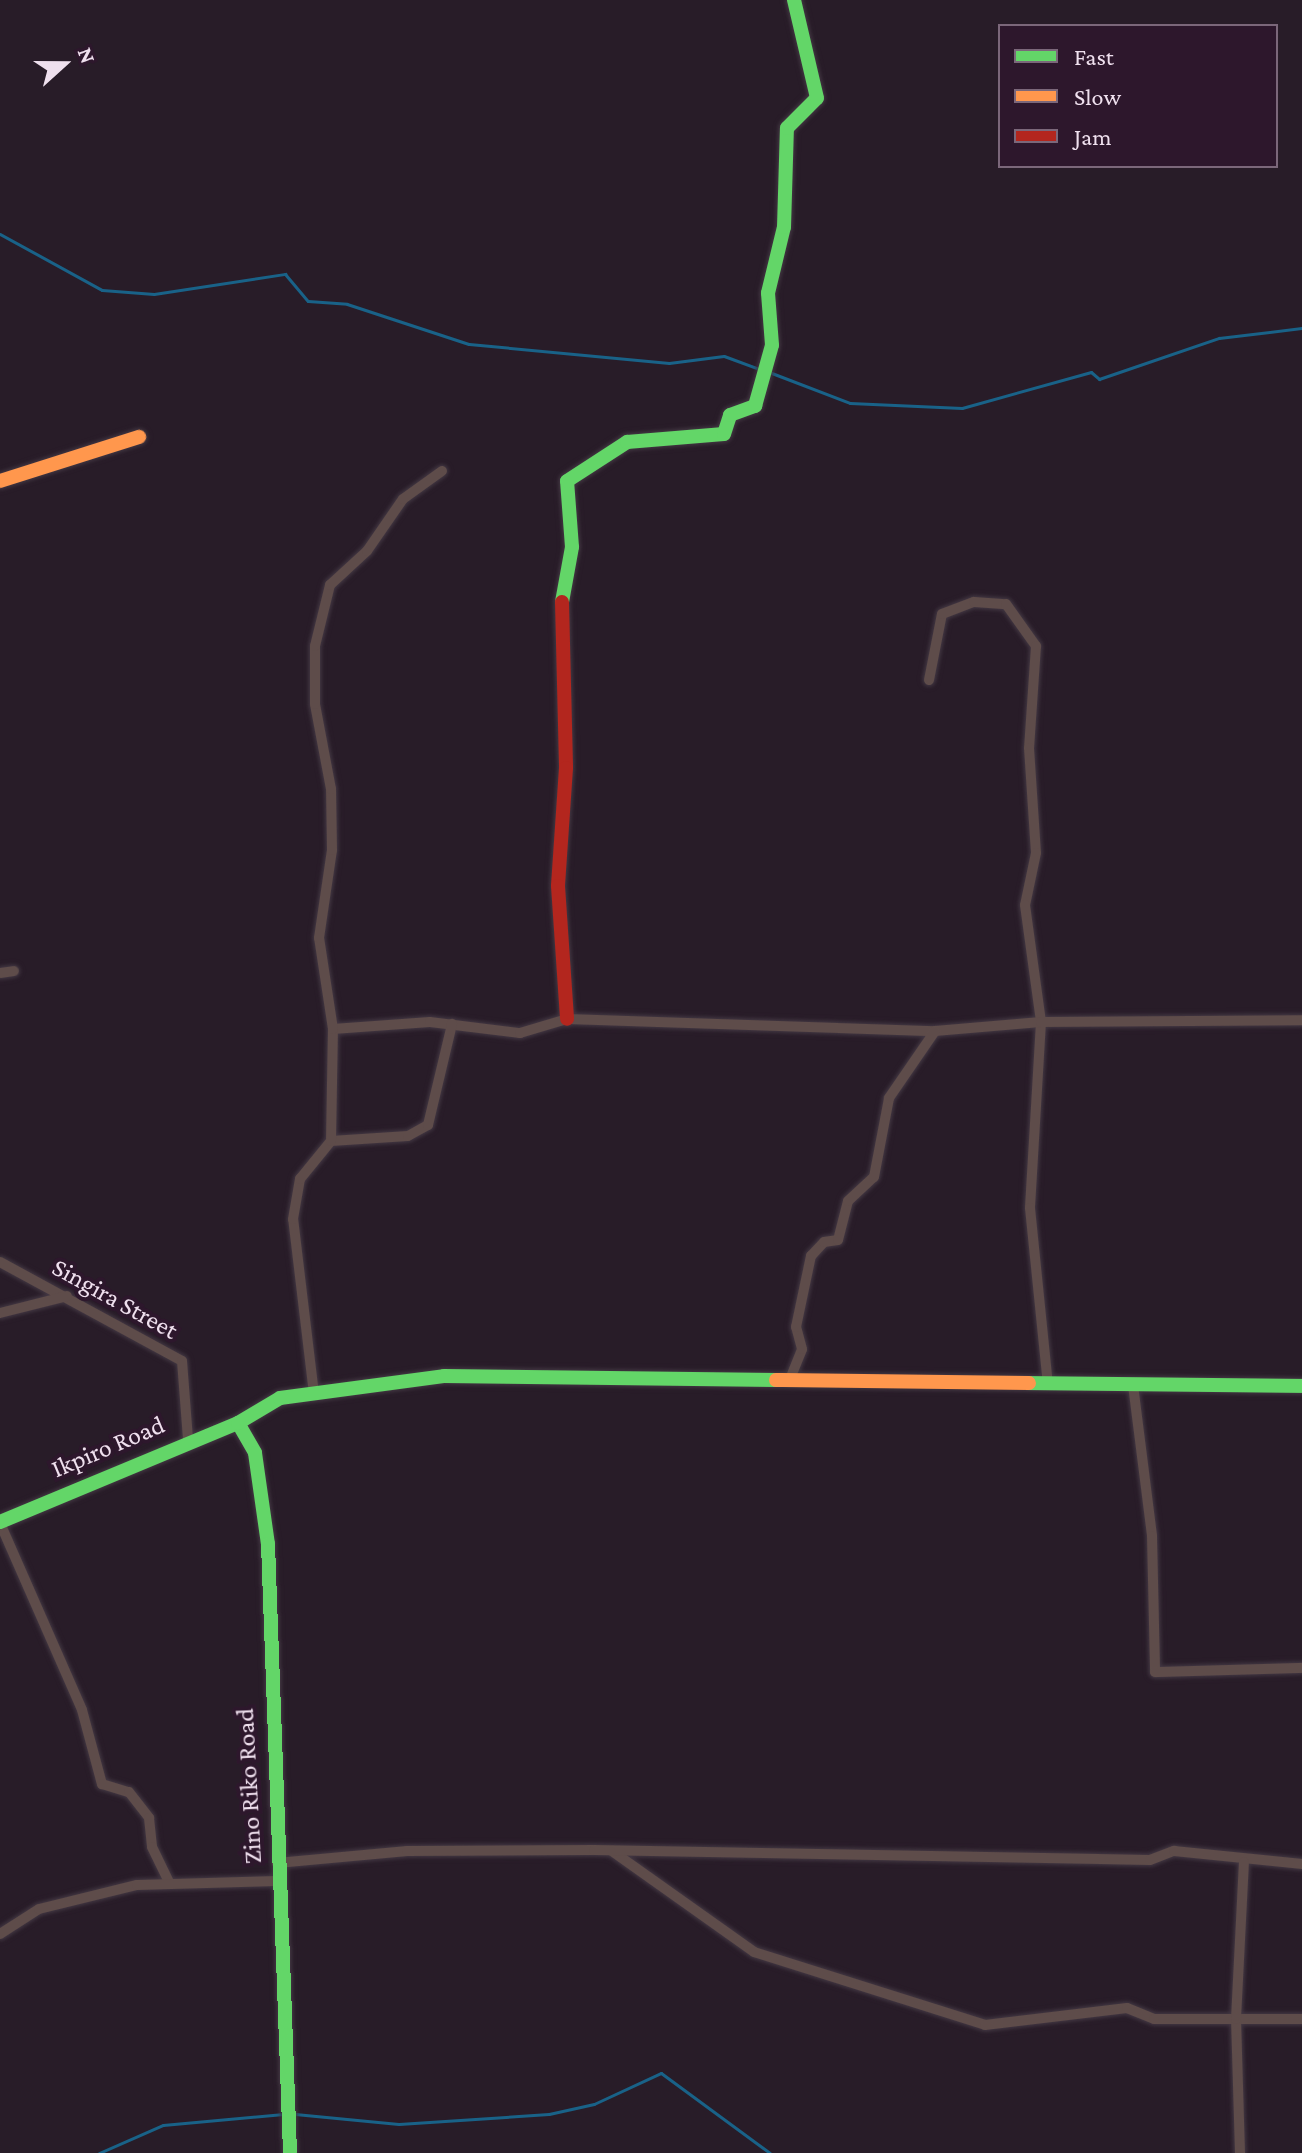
<!DOCTYPE html>
<style>
body{margin:0}
#map{position:relative;width:1302px;height:2153px;overflow:hidden;background:#281c28;font-family:"Crimson Pro",serif}
div>[style]{position:absolute}
.stream>*{height:3px;margin:-1.5px;padding:0 1.5px;transform-origin:1.5px;border-radius:1.5px;background:#196288}
.roads{filter:drop-shadow(0 0 2px #433843) drop-shadow(0 0 2px #433843)}
.street>*{height:10px;margin:-5px;padding:0 5px;transform-origin:5px;border-radius:5px;background:#5e4c4a}
.fast>*{height:14px;margin:-7px;padding:0 7px;transform-origin:7px;border-radius:7px;background:#63d668}
.slow>*{height:14px;margin:-7px;padding:0 7px;transform-origin:7px;border-radius:7px;background:#ff974d}
.jam>*{height:14px;margin:-7px;padding:0 7px;transform-origin:7px;border-radius:7px;background:#b3261e}
span{translate:-50% -50%;white-space:nowrap;text-align:center;line-height:1.15;-webkit-text-stroke:8px #2d172c;paint-order:stroke}
.street-label{font-size:26px;color:#efe0ee}
.legend{position:absolute;left:998px;top:24px;width:280px;height:144px;box-sizing:border-box;background:#2d172c;border:2px solid #7b677a;margin:0;padding:10px 14px;list-style:none;font-size:24px;color:#efe0ee}
.legend li{display:flex;align-items:center;gap:16px;height:40px}
.legend b{width:40px;border:2px solid #7b677a}
.north{position:absolute;left:24px;top:24px;width:80px;height:80px;-webkit-text-stroke:6px #2d172c;paint-order:stroke;rotate:69deg;font-size:22px;font-weight:700;line-height:32px;text-align:center;color:#efe0ee}
.north::after{content:'';display:block;margin:auto;width:28px;height:36px;background:#efe0ee;clip-path:polygon(50% 0,100% 100%,50% 72%,0 100%)}
</style>
<div id="map">
<div class="stream">
<div style="left:0;top:234px;width:116px;rotate:28.8deg"></div>
<div style="left:102px;top:290px;width:52px;rotate:4.4deg"></div>
<div style="left:154px;top:294px;width:133px;rotate:-8.7deg"></div>
<div style="left:285px;top:274px;width:35px;rotate:50deg"></div>
<div style="left:308px;top:301px;width:39px;rotate:4deg"></div>
<div style="left:347px;top:304px;width:128px;rotate:18.2deg"></div>
<div style="left:469px;top:344px;width:201px;rotate:5.4deg"></div>
<div style="left:669px;top:363px;width:55px;rotate:-7.3deg"></div>
<div style="left:724px;top:356px;width:40px;rotate:20.2deg"></div>
<div style="left:769px;top:372px;width:87px;rotate:20.9deg"></div>
<div style="left:850px;top:403px;width:112px;rotate:2.6deg"></div>
<div style="left:962px;top:408px;width:134px;rotate:-15.6deg"></div>
<div style="left:1091px;top:372px;width:11px;rotate:41deg"></div>
<div style="left:1099px;top:379px;width:127px;rotate:-18.9deg"></div>
<div style="left:1219px;top:338px;width:84px;rotate:-6.9deg"></div>
<div style="left:295px;top:2114px;width:104px;rotate:5.5deg"></div>
<div style="left:399px;top:2124px;width:150px;rotate:-3.8deg"></div>
<div style="left:549px;top:2114px;width:46px;rotate:-12.5deg"></div>
<div style="left:594px;top:2104px;width:74px;rotate:-24.8deg"></div>
<div style="left:661px;top:2073px;width:135px;rotate:36.3deg"></div>
<div style="left:99px;top:2153px;width:70px;rotate:-23.6deg"></div>
<div style="left:163px;top:2125px;width:121px;rotate:-5.2deg"></div>
</div>
<div class="roads">
<div class="street">
<div style="left:929px;top:680px;width:67px;rotate:-78.9deg"></div>
<div style="left:942px;top:614px;width:34px;rotate:-21deg"></div>
<div style="left:974px;top:602px;width:32px;rotate:4deg"></div>
<div style="left:1006px;top:604px;width:52px;rotate:54.5deg"></div>
<div style="left:1036px;top:646px;width:102px;rotate:93.9deg"></div>
<div style="left:1029px;top:748px;width:105px;rotate:86.2deg"></div>
<div style="left:1036px;top:853px;width:53px;rotate:101.9deg"></div>
<div style="left:1025px;top:905px;width:118px;rotate:82.2deg"></div>
<div style="left:1041px;top:1022px;width:186px;rotate:93.4deg"></div>
<div style="left:1030px;top:1208px;width:177px;rotate:84.2deg"></div>
<div style="left:0;top:973px;width:14px;rotate:-8deg"></div>
<div style="left:333px;top:1029px;width:97px;rotate:-4.1deg"></div>
<div style="left:430px;top:1022px;width:91px;rotate:7deg"></div>
<div style="left:520px;top:1033px;width:49px;rotate:-16.6deg"></div>
<div style="left:567px;top:1019px;width:368px;rotate:1.9deg"></div>
<div style="left:935px;top:1031px;width:106px;rotate:-4.9deg"></div>
<div style="left:1041px;top:1022px;width:261px;rotate:-0.4deg"></div>
<div style="left:331px;top:1141px;width:77px;rotate:-3.7deg"></div>
<div style="left:408px;top:1136px;width:23px;rotate:-29deg"></div>
<div style="left:428px;top:1125px;width:104px;rotate:-76.6deg"></div>
<div style="left:0;top:1262px;width:207px;rotate:28.5deg"></div>
<div style="left:182px;top:1361px;width:78px;rotate:85.6deg"></div>
<div style="left:0;top:1313px;width:69px;rotate:-14.2deg"></div>
<div style="left:790px;top:1379px;width:32px;rotate:-68deg"></div>
<div style="left:802px;top:1349px;width:23px;rotate:-105deg"></div>
<div style="left:796px;top:1327px;width:73px;rotate:-78.1deg"></div>
<div style="left:811px;top:1256px;width:19px;rotate:-47deg"></div>
<div style="left:824px;top:1242px;width:14px;rotate:-8deg"></div>
<div style="left:838px;top:1240px;width:40px;rotate:-75.6deg"></div>
<div style="left:848px;top:1201px;width:35px;rotate:-43deg"></div>
<div style="left:874px;top:1177px;width:80px;rotate:-79.2deg"></div>
<div style="left:889px;top:1098px;width:81px;rotate:-55.5deg"></div>
<div style="left:1133px;top:1385px;width:152px;rotate:82.8deg"></div>
<div style="left:1152px;top:1536px;width:136px;rotate:88.7deg"></div>
<div style="left:1155px;top:1672px;width:147px;rotate:-1.6deg"></div>
<div style="left:314px;top:1394px;width:176px;rotate:-96.8deg"></div>
<div style="left:293px;top:1219px;width:41px;rotate:-80.1deg"></div>
<div style="left:300px;top:1179px;width:49px;rotate:-50.8deg"></div>
<div style="left:331px;top:1141px;width:112px;rotate:-89deg"></div>
<div style="left:333px;top:1029px;width:92px;rotate:-98.7deg"></div>
<div style="left:319px;top:938px;width:89px;rotate:-81.6deg"></div>
<div style="left:332px;top:850px;width:61px;rotate:-90.9deg"></div>
<div style="left:331px;top:789px;width:86px;rotate:-100.7deg"></div>
<div style="left:315px;top:704px;width:58px;rotate:-90deg"></div>
<div style="left:315px;top:646px;width:63px;rotate:-76.2deg"></div>
<div style="left:330px;top:585px;width:50px;rotate:-42.6deg"></div>
<div style="left:367px;top:551px;width:63px;rotate:-55.3deg"></div>
<div style="left:403px;top:499px;width:48px;rotate:-35.7deg"></div>
<div style="left:0;top:1523px;width:204px;rotate:66.3deg"></div>
<div style="left:82px;top:1710px;width:77px;rotate:74.9deg"></div>
<div style="left:102px;top:1784px;width:28px;rotate:17deg"></div>
<div style="left:129px;top:1792px;width:33px;rotate:52deg"></div>
<div style="left:149px;top:1818px;width:29px;rotate:84deg"></div>
<div style="left:152px;top:1847px;width:41px;rotate:64.1deg"></div>
<div style="left:612px;top:1851px;width:174px;rotate:35.4deg"></div>
<div style="left:754px;top:1952px;width:242px;rotate:17.5deg"></div>
<div style="left:985px;top:2025px;width:143px;rotate:-6.8deg"></div>
<div style="left:1127px;top:2008px;width:29px;rotate:22deg"></div>
<div style="left:1154px;top:2019px;width:148px"></div>
<div style="left:277px;top:1863px;width:131px;rotate:-5.3deg"></div>
<div style="left:407px;top:1851px;width:187px;rotate:-0.3deg"></div>
<div style="left:594px;top:1850px;width:556px;rotate:1.03deg"></div>
<div style="left:1150px;top:1860px;width:26px;rotate:-21deg"></div>
<div style="left:1174px;top:1851px;width:129px;rotate:5.8deg"></div>
<div style="left:0;top:1934px;width:46px;rotate:-32.7deg"></div>
<div style="left:39px;top:1909px;width:101px;rotate:-13.8deg"></div>
<div style="left:137px;top:1885px;width:140px;rotate:-1.6deg"></div>
<div style="left:1240px;top:2153px;width:134px;rotate:-91.7deg"></div>
<div style="left:1236px;top:2019px;width:157px;rotate:-87.1deg"></div>
</div>
<div class="fast">
<div style="left:562px;top:602px;width:56px;rotate:-79.7deg"></div>
<div style="left:572px;top:547px;width:66px;rotate:-94.3deg"></div>
<div style="left:567px;top:481px;width:72px;rotate:-33deg"></div>
<div style="left:627px;top:442px;width:97px;rotate:-4.7deg"></div>
<div style="left:724px;top:434px;width:20px;rotate:-72deg"></div>
<div style="left:730px;top:415px;width:27px;rotate:-20deg"></div>
<div style="left:755px;top:406px;width:63px;rotate:-74.4deg"></div>
<div style="left:772px;top:345px;width:52px;rotate:-94.4deg"></div>
<div style="left:768px;top:293px;width:68px;rotate:-76.4deg"></div>
<div style="left:784px;top:227px;width:99px;rotate:-88.3deg"></div>
<div style="left:787px;top:128px;width:42px;rotate:-45deg"></div>
<div style="left:817px;top:98px;width:101px;rotate:-103.2deg"></div>
<div style="left:1029px;top:1383px;width:273px;rotate:0.6deg"></div>
<div style="left:238px;top:1423px;width:34px;rotate:60deg"></div>
<div style="left:255px;top:1453px;width:92px;rotate:81.9deg"></div>
<div style="left:268px;top:1544px;width:609px;rotate:87.93deg"></div>
<div style="left:0;top:1522px;width:258px;rotate:-22.6deg"></div>
<div style="left:238px;top:1423px;width:49px;rotate:-30.8deg"></div>
<div style="left:280px;top:1398px;width:165px;rotate:-7.6deg"></div>
<div style="left:444px;top:1376px;width:332px;rotate:0.7deg"></div>
</div>
<div class="slow">
<div style="left:0;top:481px;width:146px;rotate:-17.6deg"></div>
<div style="left:776px;top:1380px;width:253px;rotate:0.7deg"></div>
</div>
<div class="jam">
<div style="left:562px;top:602px;width:166px;rotate:88.6deg"></div>
<div style="left:566px;top:768px;width:118px;rotate:93.9deg"></div>
<div style="left:558px;top:886px;width:133px;rotate:86.1deg"></div>
</div>
</div>
<div class="street-label">
<span style="left:115px;top:1299px;rotate:29deg">Singira Street</span>
<span style="left:108px;top:1447px;rotate:-23deg">Ikpiro Road</span>
<span style="left:249px;top:1786px;rotate:-93deg">Zino Riko Road</span>
</div>
<ul class="legend">
<li><b style="height:10px;background:#63d668"></b>Fast</li>
<li><b style="height:10px;background:#ff974d"></b>Slow</li>
<li><b style="height:10px;background:#b3261e"></b>Jam</li>
</ul>
<div class="north">N</div>
</div>
